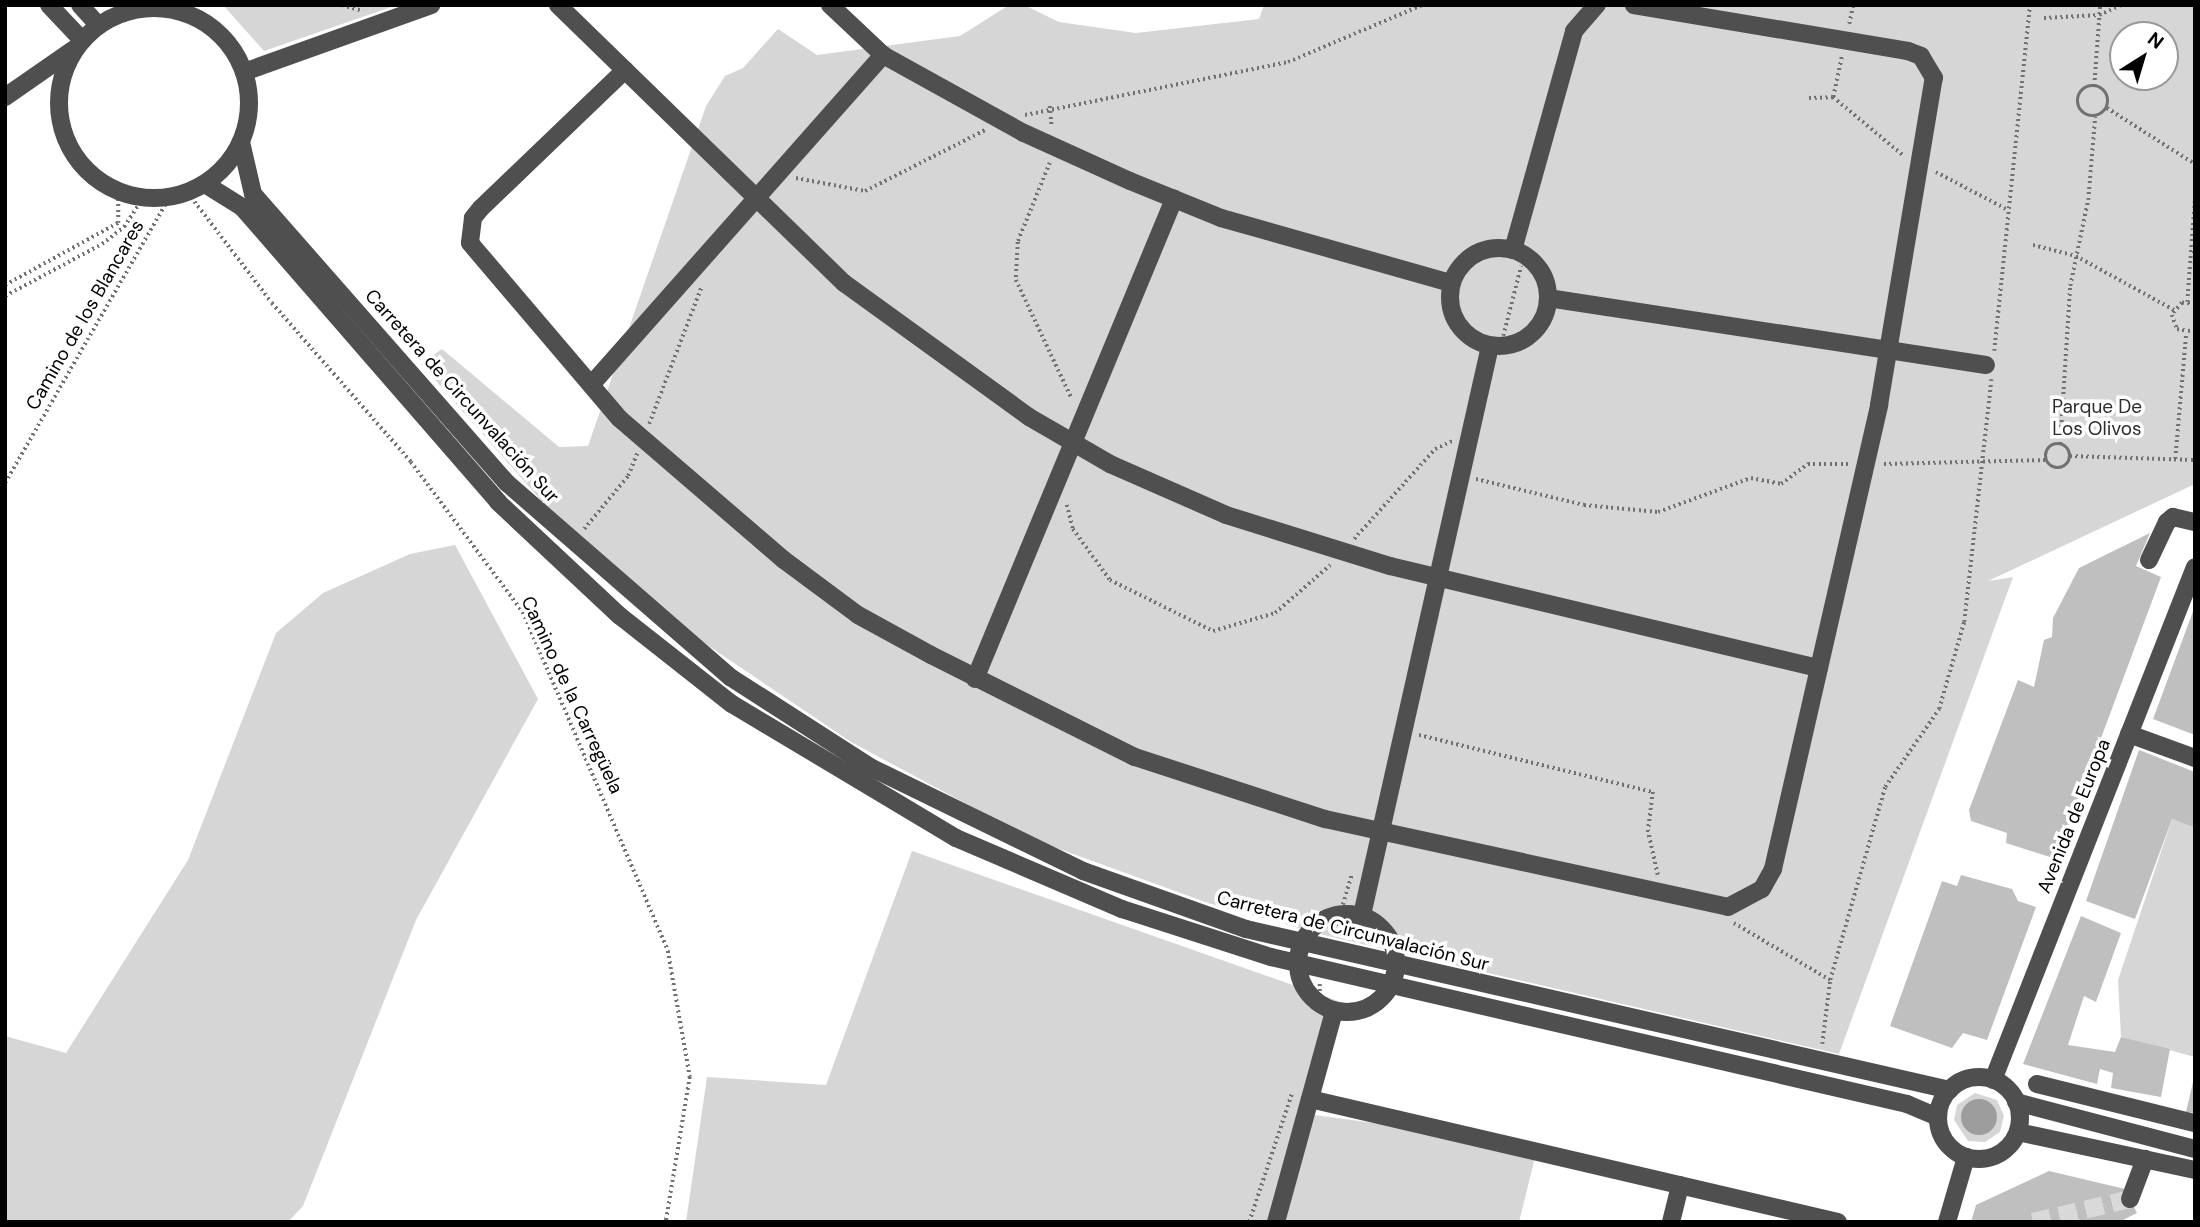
<!DOCTYPE html>
<meta charset="utf-8">
<style>
body{margin:0}
#map{position:relative;width:2200px;height:1227px;overflow:hidden;background:#fff;font-family:"DM Sans",sans-serif}
div>[style]{position:absolute}
.green>*{inset:0;background:#d6d6d6}
.water>*{inset:0;background:#9d9d9d}
.round{border-radius:50%}
.building>*{inset:0;background:#bfbfbf}
.minor-tunnel>*{height:18px;margin-top:-9px;transform-origin:0;background:repeating-linear-gradient(90deg,#d9d9d9 0 18px,transparent 0 27px)}
.path>*{height:3.5px;margin-top:-1.75px;transform-origin:0;background:repeating-linear-gradient(90deg,#717171 0 2px,transparent 0 5.5px)}
.path>.ring{margin:-1.75px;padding:0;box-sizing:content-box;background:none;border:3.5px solid #717171;border-radius:50%}
.minor>*{height:18px;margin:-9px;padding:0 9px;transform-origin:9px;border-radius:9px;background:#4f4f4f}
.minor>.ring{margin:-9px;padding:0;box-sizing:content-box;background:none;border:18px solid #4f4f4f;border-radius:50%}
span{translate:-50% -50%;white-space:nowrap;text-align:center;line-height:1.15;-webkit-text-stroke:7px #fff;paint-order:stroke}
.street-label{font-size:19px;color:#000}
.park-label{font-size:19px;color:#2d2d2d}
.frame{position:absolute;inset:0;border:7px solid #000;pointer-events:none}
.north{position:absolute;left:2109px;top:21px;width:70px;height:70px;box-sizing:border-box;background:#fff;border:2px solid #999;border-radius:50%;rotate:37deg;font-size:19px;font-weight:700;line-height:28px;text-align:center;color:#000}
.north::after{content:'';display:block;margin:auto;width:24px;height:32px;background:#000;clip-path:polygon(50% 0,100% 100%,50% 72%,0 100%)}
</style>
<div id="map">
<div class="green">
<div style="clip-path:polygon(223px 5px,397px 5px,264px 51px)"></div>
<div style="clip-path:polygon(evenodd,1009px 5px,1024px 5px,1059px 22px,1136px 33px,1259px 19px,1264px 5px,2195px 5px,2195px 484px,1988px 581px,2013px 577px,1839px 1054px,1328px 936px,1208px 903px,1032px 839px,851px 742px,691px 634px,547px 507px,421px 364px,442px 349px,559px 447px,588px 446px,706px 106px,725px 76px,743px 68px,778px 29px,817px 55px,960px 36px,1009px 5px,2123px 35px,2165px 35px,2165px 77px,2123px 77px,2123px 35px)"></div>
<div style="clip-path:polygon(455px 545px,538px 699px,416px 920px,303px 1206px,288px 1222px,5px 1222px,5px 1036px,66px 1053px,188px 860px,276px 633px,323px 593px,410px 554px)"></div>
<div style="clip-path:polygon(2172px 819px,2195px 828px,2195px 1057px,2121px 1037px,2118px 980px)"></div>
<div style="clip-path:polygon(912px 851px,1344px 1003px,1307px 1114px,1538px 1145px,1519px 1222px,686px 1222px,707px 1077px,826px 1085px)"></div>
<div style="clip-path:polygon(evenodd,1975px 1093px,1997px 1100px,2004px 1116px,2000px 1132px,1985px 1142px,1968px 1141px,1954px 1120px,1957px 1105px,1975px 1093px,1992px 1105px,1997px 1120px,1991px 1130px,1981px 1135px,1965px 1128px,1963px 1124px,1992px 1105px)"></div>
</div>
<div class="water">
<div class="round" style="left:1961px;top:1099px;width:36px;height:36px"></div>
</div>
<div class="building">
<div style="clip-path:polygon(2150px 533px,2136px 566px,2161px 577px,2056px 859px,2006px 843px,2007px 833px,1971px 821px,1969px 810px,2018px 680px,2034px 687px,2044px 640px,2052px 637px,2053px 618px,2079px 568px)"></div>
<div style="clip-path:polygon(2195px 606px,2195px 735px,2153px 719px)"></div>
<div style="clip-path:polygon(2139px 750px,2195px 772px,2195px 828px,2172px 819px,2135px 919px,2086px 901px)"></div>
<div style="clip-path:polygon(1961px 875px,2012px 889px,2018px 901px,2036px 907px,1987px 1040px,1963px 1033px,1952px 1048px,1890px 1026px,1942px 881px,1957px 886px)"></div>
<div style="clip-path:polygon(2081px 916px,2121px 933px,2096px 1002px,2084px 996px,2068px 1045px,2115px 1052px,2121px 1037px,2170px 1049px,2161px 1097px,2111px 1088px,2113px 1073px,2100px 1069px,2097px 1084px,2023px 1064px)"></div>
<div style="clip-path:polygon(2194px 1078px,2195px 1079px,2195px 1113px,2186px 1112px)"></div>
<div style="clip-path:polygon(2049px 1171px,2125px 1189px,2137px 1213px,2119px 1222px,1971px 1222px,1976px 1205px)"></div>
</div>
<div class="minor-tunnel">
<div style="left:2033px;top:1222px;width:100px;rotate:-13.3deg"></div>
</div>
<div class="path">
<div style="left:264px;top:5px;width:2px;rotate:63deg"></div>
<div style="left:342px;top:5px;width:22px;rotate:16deg"></div>
<div style="left:2044px;top:18px;width:55px;rotate:-3.1deg"></div>
<div style="left:2099px;top:15px;width:24px;rotate:-24deg"></div>
<div style="left:1849px;top:24px;width:19px;rotate:-78deg"></div>
<div class="ring" style="left:2078px;top:86px;width:26.5px;height:26.5px"></div>
<div style="left:2094px;top:86px;width:81px;rotate:-85.8deg"></div>
<div style="left:1833px;top:97px;width:92px;rotate:39.7deg"></div>
<div style="left:1809px;top:98px;width:24px;rotate:-2deg"></div>
<div style="left:1833px;top:97px;width:43px;rotate:-77.9deg"></div>
<div style="left:1050px;top:106px;width:22px;rotate:85deg"></div>
<div style="left:2107px;top:108px;width:104px;rotate:32.5deg"></div>
<div style="left:1025px;top:115px;width:268px;rotate:-11.4deg"></div>
<div style="left:1288px;top:62px;width:146px;rotate:-23deg"></div>
<div style="left:1050px;top:163px;width:85px;rotate:112.1deg"></div>
<div style="left:1018px;top:242px;width:38px;rotate:93deg"></div>
<div style="left:1016px;top:280px;width:132px;rotate:64.8deg"></div>
<div style="left:1936px;top:172px;width:81px;rotate:27.8deg"></div>
<div style="left:796px;top:178px;width:70px;rotate:10.7deg"></div>
<div style="left:865px;top:191px;width:135px;rotate:-26.9deg"></div>
<div style="left:188px;top:193px;width:138px;rotate:52.6deg"></div>
<div style="left:272px;top:303px;width:211px;rotate:48.8deg"></div>
<div style="left:411px;top:462px;width:187px;rotate:53.3deg"></div>
<div style="left:523px;top:612px;width:369px;rotate:66.8deg"></div>
<div style="left:668px;top:951px;width:128px;rotate:80.1deg"></div>
<div style="left:690px;top:1077px;width:147px;rotate:99.4deg"></div>
<div style="left:2033px;top:245px;width:44px;rotate:14.3deg"></div>
<div style="left:2076px;top:256px;width:112px;rotate:28.9deg"></div>
<div style="left:5px;top:285px;width:129px;rotate:-28.8deg"></div>
<div style="left:118px;top:223px;width:32px;rotate:-90deg"></div>
<div style="left:5px;top:296px;width:110px;rotate:-28.2deg"></div>
<div style="left:102px;top:244px;width:28px;rotate:-38deg"></div>
<div style="left:124px;top:227px;width:35px;rotate:-57deg"></div>
<div style="left:2187px;top:302px;width:107px;rotate:-85.7deg"></div>
<div style="left:2195px;top:304px;width:13px;rotate:-176deg"></div>
<div style="left:2182px;top:303px;width:16px;rotate:130deg"></div>
<div style="left:2172px;top:315px;width:15px;rotate:70deg"></div>
<div style="left:2177px;top:329px;width:18px;rotate:9deg"></div>
<div style="left:1503px;top:336px;width:72px;rotate:-75.6deg"></div>
<div style="left:1994px;top:351px;width:348px;rotate:-84.1deg"></div>
<div style="left:649px;top:424px;width:146px;rotate:-69.1deg"></div>
<div class="ring" style="left:2046px;top:444px;width:20.5px;height:20.5px"></div>
<div style="left:2060px;top:444px;width:158px;rotate:-86.4deg"></div>
<div style="left:2070px;top:286px;width:88px;rotate:-78.2deg"></div>
<div style="left:2088px;top:200px;width:83px;rotate:-85.2deg"></div>
<div style="left:2070px;top:456px;width:125px;rotate:1.8deg"></div>
<div style="left:2175px;top:459px;width:125px;rotate:-85deg"></div>
<div style="left:1884px;top:464px;width:162px;rotate:-1.4deg"></div>
<div style="left:1476px;top:479px;width:111px;rotate:13.5deg"></div>
<div style="left:1584px;top:505px;width:74px;rotate:5.4deg"></div>
<div style="left:1658px;top:512px;width:99px;rotate:-20.1deg"></div>
<div style="left:1751px;top:478px;width:31px;rotate:11deg"></div>
<div style="left:1781px;top:484px;width:34px;rotate:-37deg"></div>
<div style="left:1808px;top:464px;width:40px"></div>
<div style="left:5px;top:483px;width:329px;rotate:-60.1deg"></div>
<div style="left:1067px;top:505px;width:25px;rotate:76deg"></div>
<div style="left:1073px;top:529px;width:63px;rotate:54deg"></div>
<div style="left:1110px;top:580px;width:115px;rotate:26.3deg"></div>
<div style="left:1213px;top:631px;width:65px;rotate:-16.2deg"></div>
<div style="left:1275px;top:613px;width:73px;rotate:-41.1deg"></div>
<div style="left:584px;top:529px;width:69px;rotate:-50.3deg"></div>
<div style="left:628px;top:476px;width:24px;rotate:-68deg"></div>
<div style="left:1354px;top:539px;width:121px;rotate:-48deg"></div>
<div style="left:1435px;top:449px;width:19px;rotate:-25deg"></div>
<div style="left:1419px;top:735px;width:241px;rotate:13.7deg"></div>
<div style="left:1653px;top:792px;width:38px;rotate:97deg"></div>
<div style="left:1648px;top:830px;width:46px;rotate:77.5deg"></div>
<div style="left:1734px;top:923px;width:112px;rotate:30.7deg"></div>
<div style="left:1830px;top:980px;width:201px;rotate:-74.1deg"></div>
<div style="left:1885px;top:787px;width:95px;rotate:-55.3deg"></div>
<div style="left:1939px;top:709px;width:91px;rotate:-74deg"></div>
<div style="left:1964px;top:622px;width:244px;rotate:-83.6deg"></div>
<div style="left:1335px;top:931px;width:60px;rotate:-73.7deg"></div>
<div style="left:1320px;top:984px;width:17px;rotate:90deg"></div>
<div style="left:1822px;top:1044px;width:64px;rotate:-82.9deg"></div>
<div style="left:1249px;top:1222px;width:136px;rotate:-71.6deg"></div>
</div>
<div class="minor">
<div style="left:49px;top:5px;width:48px;rotate:46.7deg"></div>
<div style="left:80px;top:5px;width:27px;rotate:48deg"></div>
<div style="left:558px;top:5px;width:399px;rotate:44.2deg"></div>
<div style="left:844px;top:283px;width:228px;rotate:35.9deg"></div>
<div style="left:1029px;top:417px;width:94px;rotate:30.1deg"></div>
<div style="left:1110px;top:464px;width:127px;rotate:23.7deg"></div>
<div style="left:1226px;top:515px;width:172px;rotate:17.3deg"></div>
<div style="left:1390px;top:566px;width:441px;rotate:13.4deg"></div>
<div style="left:830px;top:5px;width:73px;rotate:43.3deg"></div>
<div style="left:883px;top:55px;width:161px;rotate:29deg"></div>
<div style="left:1024px;top:133px;width:116px;rotate:24.4deg"></div>
<div style="left:1130px;top:181px;width:98px;rotate:22.1deg"></div>
<div style="left:1221px;top:218px;width:239px;rotate:15.8deg"></div>
<div class="ring" style="left:59px;top:8px;width:172px;height:172px"></div>
<div style="left:625px;top:70px;width:199px;rotate:136.2deg"></div>
<div style="left:481px;top:208px;width:13px;rotate:129deg"></div>
<div style="left:473px;top:218px;width:25px;rotate:97deg"></div>
<div style="left:470px;top:243px;width:231px;rotate:49.6deg"></div>
<div style="left:620px;top:419px;width:216px;rotate:40.7deg"></div>
<div style="left:784px;top:560px;width:92px;rotate:36.6deg"></div>
<div style="left:858px;top:615px;width:83px;rotate:28.7deg"></div>
<div style="left:931px;top:655px;width:228px;rotate:26.6deg"></div>
<div style="left:1135px;top:757px;width:200px;rotate:18.1deg"></div>
<div style="left:1325px;top:819px;width:412px;rotate:12.3deg"></div>
<div style="left:1728px;top:907px;width:38px;rotate:-28deg"></div>
<div style="left:1762px;top:889px;width:23px;rotate:-61deg"></div>
<div style="left:1773px;top:869px;width:476px;rotate:-77.1deg"></div>
<div style="left:1879px;top:405px;width:332px;rotate:-80.5deg"></div>
<div style="left:1934px;top:78px;width:26px;rotate:-121deg"></div>
<div style="left:1921px;top:56px;width:14px;rotate:-159deg"></div>
<div style="left:1908px;top:51px;width:278px;rotate:-170.5deg"></div>
<div style="left:244px;top:72px;width:199px;rotate:-19.7deg"></div>
<div style="left:5px;top:97px;width:84px;rotate:-34.8deg"></div>
<div style="left:241px;top:142px;width:53px;rotate:77deg"></div>
<div style="left:253px;top:194px;width:385px;rotate:48.7deg"></div>
<div style="left:507px;top:483px;width:296px;rotate:41deg"></div>
<div style="left:730px;top:677px;width:169px;rotate:32.7deg"></div>
<div style="left:872px;top:768px;width:235px;rotate:26deg"></div>
<div style="left:1083px;top:871px;width:173px;rotate:19.6deg"></div>
<div style="left:1246px;top:929px;width:722px;rotate:12.88deg"></div>
<div style="left:205px;top:184px;width:44px;rotate:31.9deg"></div>
<div style="left:242px;top:207px;width:391px;rotate:49deg"></div>
<div style="left:498px;top:502px;width:167px;rotate:43.1deg"></div>
<div style="left:620px;top:616px;width:142px;rotate:38.2deg"></div>
<div style="left:732px;top:704px;width:261px;rotate:30.9deg"></div>
<div style="left:956px;top:838px;width:181px;rotate:23.2deg"></div>
<div style="left:1122px;top:909px;width:157px;rotate:17.9deg"></div>
<div style="left:1271px;top:957px;width:653px;rotate:13.01deg"></div>
<div style="left:1907px;top:1104px;width:34px;rotate:23deg"></div>
<div class="ring" style="left:1450px;top:248px;width:80px;height:80px"></div>
<div style="left:1513px;top:250px;width:227px;rotate:-74.4deg"></div>
<div style="left:1574px;top:31px;width:35px;rotate:-49deg"></div>
<div style="left:1548px;top:298px;width:443px;rotate:8.7deg"></div>
<div style="left:591px;top:385px;width:441px;rotate:-48.5deg"></div>
<div style="left:2149px;top:560px;width:42px;rotate:-64.7deg"></div>
<div style="left:2167px;top:522px;width:8px;rotate:-40deg"></div>
<div style="left:2173px;top:517px;width:23px;rotate:13deg"></div>
<div style="left:975px;top:679px;width:520px;rotate:-67.48deg"></div>
<div style="left:2129px;top:734px;width:70px;rotate:20deg"></div>
<div class="ring" style="left:1298px;top:914px;width:80px;height:80px"></div>
<div style="left:1362px;top:915px;width:583px;rotate:-77.32deg"></div>
<div class="ring" style="left:1938px;top:1077px;width:64px;height:64px"></div>
<div style="left:1993px;top:1080px;width:551px;rotate:-68.51deg"></div>
<div style="left:2037px;top:1084px;width:163px;rotate:13.9deg"></div>
<div style="left:1310px;top:1099px;width:542px;rotate:13.11deg"></div>
<div style="left:2016px;top:1102px;width:185px;rotate:14.7deg"></div>
<div style="left:2018px;top:1132px;width:181px;rotate:12.1deg"></div>
<div style="left:2130px;top:1199px;width:43px;rotate:-69.4deg"></div>
<div style="left:1276px;top:1222px;width:219px;rotate:-74.6deg"></div>
<div style="left:1671px;top:1222px;width:38px;rotate:-76deg"></div>
<div style="left:1947px;top:1222px;width:68px;rotate:-73.7deg"></div>
</div>
<div class="street-label">
<span style="left:85px;top:315px;rotate:-60deg">Camino de los Blancares</span>
<span style="left:462px;top:396px;rotate:48deg">Carretera de Circunvalación Sur</span>
<span style="left:572px;top:695px;rotate:65deg">Camino de la Carregüela</span>
<span style="left:2074px;top:816px;rotate:-68deg">Avenida de Europa</span>
<span style="left:1353px;top:931px;rotate:14deg">Carretera de Circunvalación Sur</span>
</div>
<div class="park-label">
<span style="left:2097px;top:418px">Parque De<br>Los Olivos</span>
</div>
<div class="frame"></div>
<div class="north">N</div>
</div>
